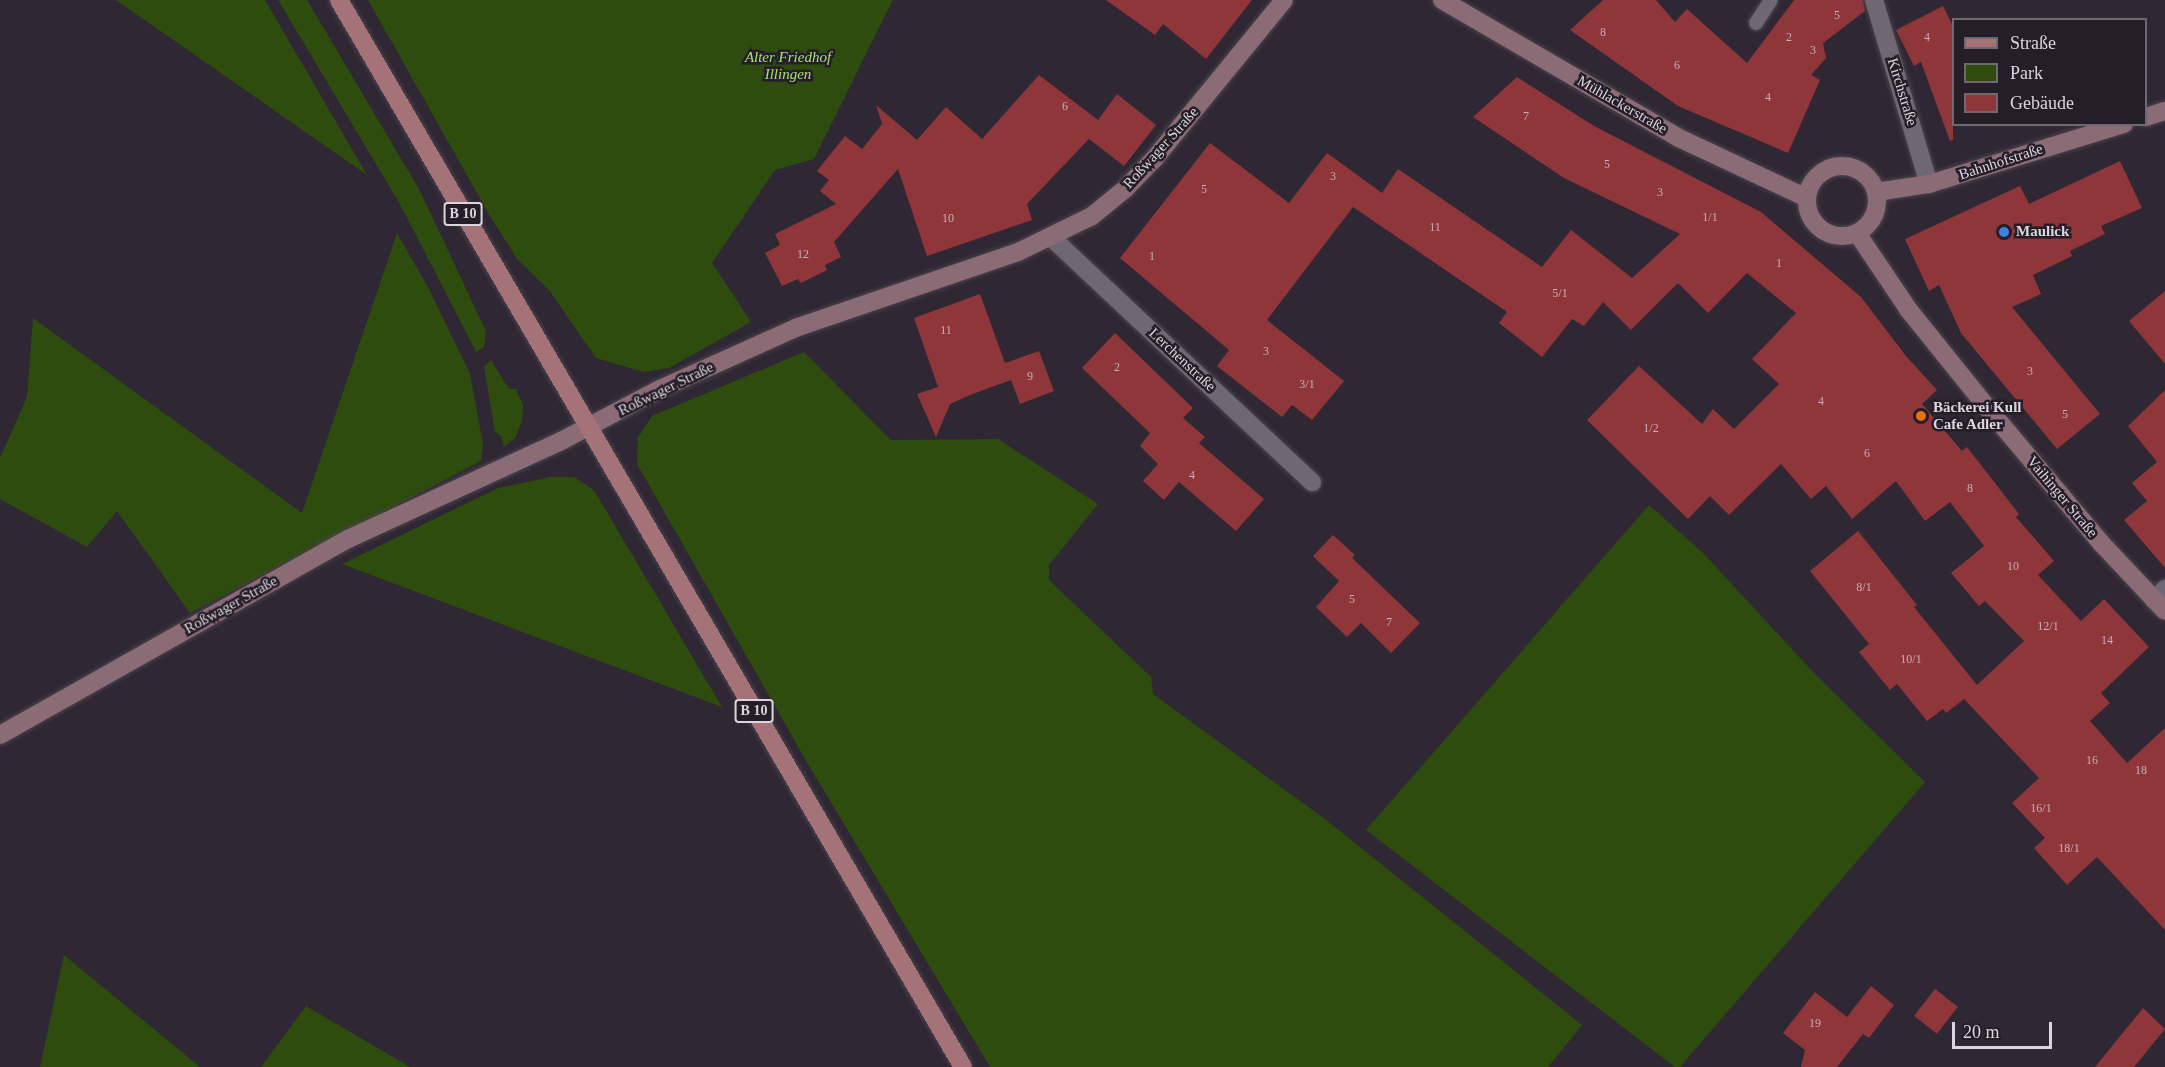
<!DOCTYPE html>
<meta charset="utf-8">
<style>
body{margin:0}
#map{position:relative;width:2165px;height:1067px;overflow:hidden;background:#2f2733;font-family:"Times New Roman",serif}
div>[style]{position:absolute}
.green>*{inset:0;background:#2e4c0d}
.building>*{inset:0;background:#8e363a;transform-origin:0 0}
.roads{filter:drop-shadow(0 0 2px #4a434d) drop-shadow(0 0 2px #4a434d)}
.lane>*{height:14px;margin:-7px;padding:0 7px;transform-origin:7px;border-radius:7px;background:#706774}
.street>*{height:18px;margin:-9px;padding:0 9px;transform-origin:9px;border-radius:9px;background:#706774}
.secondary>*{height:18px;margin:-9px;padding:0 9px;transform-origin:9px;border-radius:9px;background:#8b6c76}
.secondary>.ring{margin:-9px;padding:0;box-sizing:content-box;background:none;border:18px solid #8b6c76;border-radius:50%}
.primary>*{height:18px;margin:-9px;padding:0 9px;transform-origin:9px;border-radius:9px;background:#a57277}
.dots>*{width:16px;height:16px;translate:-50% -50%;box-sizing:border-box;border:3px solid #251e29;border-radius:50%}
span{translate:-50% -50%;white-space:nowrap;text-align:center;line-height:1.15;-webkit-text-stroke:5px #251e29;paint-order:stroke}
.number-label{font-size:12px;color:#c8aeb5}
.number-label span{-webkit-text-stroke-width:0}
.shield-label span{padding:2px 4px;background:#251e29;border:2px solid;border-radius:4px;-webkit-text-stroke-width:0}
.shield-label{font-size:14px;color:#dbd6de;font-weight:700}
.park-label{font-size:15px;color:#a7e074;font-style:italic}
.street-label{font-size:15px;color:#dbd6de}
.poi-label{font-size:15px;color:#dbd6de;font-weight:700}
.left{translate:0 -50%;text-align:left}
.legend{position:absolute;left:1952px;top:18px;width:195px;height:108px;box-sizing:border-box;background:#251e29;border:2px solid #6e6871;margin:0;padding:8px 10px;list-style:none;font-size:18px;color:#dbd6de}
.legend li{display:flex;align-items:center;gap:12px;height:30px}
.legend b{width:30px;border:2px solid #6e6871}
.scale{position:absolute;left:1952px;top:1022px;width:100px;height:27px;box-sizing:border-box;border:3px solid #dbd6de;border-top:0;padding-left:8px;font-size:18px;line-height:21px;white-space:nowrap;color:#dbd6de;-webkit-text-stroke:4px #251e29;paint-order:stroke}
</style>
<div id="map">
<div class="green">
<div style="clip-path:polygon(116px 0,265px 0,367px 175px)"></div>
<div style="clip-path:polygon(278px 0,307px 0,419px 189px,486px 331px,484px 347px,476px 352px,401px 206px)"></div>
<div style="clip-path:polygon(368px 0,893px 0,814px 159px,775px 170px,712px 263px,751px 322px,669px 368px,644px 372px,596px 358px,549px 290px,517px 259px,490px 216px)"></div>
<div style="clip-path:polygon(397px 233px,429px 289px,470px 374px,483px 444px,481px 461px,190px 613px,117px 511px,87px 547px,0 499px,0 458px,27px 397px,33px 318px,302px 513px)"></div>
<div style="clip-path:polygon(804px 352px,891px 440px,998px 439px,1098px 504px,1049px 565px,1049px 580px,1151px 677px,1153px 694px,1325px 819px,1582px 1025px,1548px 1067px,990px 1067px,808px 764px,637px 464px,638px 437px,652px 416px)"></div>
<div style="clip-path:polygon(491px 360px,509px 389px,516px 389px,523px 405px,522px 421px,515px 438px,504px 447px,501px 436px,495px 432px,484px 367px)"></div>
<div style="clip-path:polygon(550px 477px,574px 477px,594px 490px,722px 707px,342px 564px,498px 488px)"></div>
<div style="clip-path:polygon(1649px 505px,1703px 553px,1815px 674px,1925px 782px,1680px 1067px,1675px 1067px,1366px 830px)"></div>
<div style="clip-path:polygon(64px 955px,200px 1067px,40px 1067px)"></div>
<div style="clip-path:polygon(306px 1006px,410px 1067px,261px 1067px)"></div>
</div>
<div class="building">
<div style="clip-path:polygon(1106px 0,1252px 0,1206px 59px,1163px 24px,1155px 35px)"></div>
<div style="clip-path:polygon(1603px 0,1656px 0,1675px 22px,1687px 9px,1747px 63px,1794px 0,1863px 0,1865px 11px,1823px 43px,1826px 58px,1811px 75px,1820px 80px,1788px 153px,1678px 106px,1570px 30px)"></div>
<div style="clip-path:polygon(1943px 6px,1953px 26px,1953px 140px,1950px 141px,1921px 62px,1914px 66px,1896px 30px)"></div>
<div style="clip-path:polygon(1039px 75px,1098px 120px,1117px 94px,1156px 125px,1124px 166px,1089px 139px,1027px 204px,1032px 220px,927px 256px,898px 169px,834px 242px,841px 257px,825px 265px,827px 270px,801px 283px,798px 279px,782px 286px,765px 253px,780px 245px,775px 234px,836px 204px,820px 191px,829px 180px,817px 171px,845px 136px,862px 149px,882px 124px,876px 105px,917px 140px,946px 107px,982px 139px)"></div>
<div style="clip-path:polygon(1517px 77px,1594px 126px,1761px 212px,1861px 297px,1906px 356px,1937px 390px,1922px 404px,1962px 451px,1967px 447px,2019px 514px,2016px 517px,2054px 561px,2038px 575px,2081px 621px,2104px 599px,2149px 647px,2101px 693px,2110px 703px,2090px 721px,2127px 763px,2165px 728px,2165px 930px,2097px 857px,2067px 885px,2034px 848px,2045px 838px,2012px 803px,2039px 778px,1964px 699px,1946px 713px,1943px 709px,1927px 721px,1897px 684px,1890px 690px,1859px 652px,1869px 644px,1810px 571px,1858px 531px,1917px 605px,1914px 607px,1977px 685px,2024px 641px,1985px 601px,1979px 606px,1951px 573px,1984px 546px,1950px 502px,1925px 521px,1896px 481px,1852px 519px,1826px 486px,1811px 499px,1781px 464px,1729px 515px,1710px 496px,1688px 519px,1587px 420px,1639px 366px,1702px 424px,1713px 409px,1734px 429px,1779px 384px,1752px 359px,1796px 313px,1747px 273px,1708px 313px,1678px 283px,1631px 330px,1603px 302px,1584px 326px,1572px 319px,1542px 357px,1499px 323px,1507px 312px,1353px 207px,1267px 320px,1344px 381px,1312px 420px,1292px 405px,1282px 417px,1217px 366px,1229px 350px,1120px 258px,1210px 143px,1289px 203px,1327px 153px,1382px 193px,1398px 169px,1542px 267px,1571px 230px,1632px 278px,1680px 234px,1564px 178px,1473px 117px)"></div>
<div style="clip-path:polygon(2120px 161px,2142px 208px,2101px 226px,2105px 234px,2070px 251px,2072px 256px,2033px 275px,2041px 294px,2012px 307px,2100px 414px,2057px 449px,1961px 333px,1939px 285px,1929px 291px,1905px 239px,2020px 186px,2029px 204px)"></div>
<div style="clip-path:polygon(2165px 291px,2165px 364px,2129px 321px)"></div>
<div style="clip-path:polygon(980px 294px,1005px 363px,1039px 351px,1054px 391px,1020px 404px,1011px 380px,970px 395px,950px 404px,936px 437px,917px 394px,938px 387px,914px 318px)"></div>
<div style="clip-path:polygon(1115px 333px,1193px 408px,1183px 418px,1205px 437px,1199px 443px,1264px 499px,1236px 531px,1179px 482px,1164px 500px,1143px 481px,1158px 464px,1140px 446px,1150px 433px,1082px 368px)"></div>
<div style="clip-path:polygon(2165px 390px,2165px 568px,2124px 520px,2147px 501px,2132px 483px,2157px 462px,2128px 426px)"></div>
<div style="clip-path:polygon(1333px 535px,1355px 555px,1352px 558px,1420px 623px,1391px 653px,1361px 623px,1347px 637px,1316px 607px,1339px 581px,1313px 556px)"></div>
<div style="clip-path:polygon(1871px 986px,1894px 1005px,1869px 1038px,1863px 1034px,1837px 1067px,1801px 1067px,1805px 1050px,1783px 1033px,1815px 992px,1847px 1017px)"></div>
<div style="left:1935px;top:989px;width:29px;height:34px;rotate:38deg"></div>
<div style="clip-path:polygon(2143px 1008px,2165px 1029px,2134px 1067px,2095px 1067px)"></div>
</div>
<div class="roads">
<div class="lane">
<div style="left:1756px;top:23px;width:27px;rotate:-57deg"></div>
</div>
<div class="street">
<div style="left:1874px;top:0;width:192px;rotate:73.4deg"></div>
<div style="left:1052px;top:238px;width:357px;rotate:43.2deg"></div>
<div style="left:2154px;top:600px;width:16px;rotate:-45deg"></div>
</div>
<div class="secondary">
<div style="left:1442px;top:0;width:274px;rotate:30.2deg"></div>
<div style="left:1679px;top:138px;width:141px;rotate:25.1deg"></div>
<div style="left:2146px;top:117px;width:20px;rotate:-18deg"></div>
<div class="ring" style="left:1807px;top:166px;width:52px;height:52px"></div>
<div style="left:1876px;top:192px;width:54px;rotate:-8.6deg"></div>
<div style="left:1929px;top:184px;width:204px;rotate:-17.1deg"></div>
<div style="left:1857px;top:233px;width:92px;rotate:56.1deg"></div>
<div style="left:1908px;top:309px;width:131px;rotate:51.2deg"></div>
<div style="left:1990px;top:411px;width:172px;rotate:49.9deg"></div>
<div style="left:2101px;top:543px;width:93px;rotate:46.7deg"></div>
<div style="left:0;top:735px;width:399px;rotate:-29.4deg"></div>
<div style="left:348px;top:539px;width:234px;rotate:-24.7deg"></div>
<div style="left:561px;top:441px;width:112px;rotate:-27.7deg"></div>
<div style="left:660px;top:389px;width:151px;rotate:-24.2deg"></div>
<div style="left:798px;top:327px;width:232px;rotate:-18.8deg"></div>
<div style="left:1018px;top:252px;width:82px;rotate:-25.9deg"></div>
<div style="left:1092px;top:216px;width:43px;rotate:-39.3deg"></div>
<div style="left:1125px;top:189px;width:42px;rotate:-46deg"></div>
<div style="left:1154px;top:159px;width:205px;rotate:-50.7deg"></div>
</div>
<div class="primary">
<div style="left:339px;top:0;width:1236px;rotate:59.68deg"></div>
</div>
</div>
<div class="dots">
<div style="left:2004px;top:232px;background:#3f7fe0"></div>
<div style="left:1921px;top:416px;background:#e8710a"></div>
</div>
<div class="number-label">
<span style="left:1837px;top:16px">5</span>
<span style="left:1603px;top:33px">8</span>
<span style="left:1789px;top:38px">2</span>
<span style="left:1927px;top:38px">4</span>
<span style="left:1813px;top:51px">3</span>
<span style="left:1677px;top:66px">6</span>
<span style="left:1768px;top:98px">4</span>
<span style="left:1065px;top:107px">6</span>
<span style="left:1526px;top:117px">7</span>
<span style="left:1607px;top:165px">5</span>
<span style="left:1333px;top:177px">3</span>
<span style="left:1204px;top:190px">5</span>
<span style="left:1660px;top:193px">3</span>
<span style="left:1710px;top:218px">1/1</span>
<span style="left:948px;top:219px">10</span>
<span style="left:1435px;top:228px">11</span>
<span style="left:803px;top:255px">12</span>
<span style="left:1152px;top:257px">1</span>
<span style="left:1779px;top:264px">1</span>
<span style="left:1560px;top:294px">5/1</span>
<span style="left:946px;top:331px">11</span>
<span style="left:1266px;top:352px">3</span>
<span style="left:1117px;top:368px">2</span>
<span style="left:2030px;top:372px">3</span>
<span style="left:1030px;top:377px">9</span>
<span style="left:1307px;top:385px">3/1</span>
<span style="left:1821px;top:402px">4</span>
<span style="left:2065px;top:415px">5</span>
<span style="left:1651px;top:429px">1/2</span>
<span style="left:1867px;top:454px">6</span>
<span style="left:1192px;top:476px">4</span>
<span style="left:1970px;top:489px">8</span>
<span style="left:2013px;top:567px">10</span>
<span style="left:1864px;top:588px">8/1</span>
<span style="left:1352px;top:600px">5</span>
<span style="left:1389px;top:623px">7</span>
<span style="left:2048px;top:627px">12/1</span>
<span style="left:2107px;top:641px">14</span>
<span style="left:1911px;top:660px">10/1</span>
<span style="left:2092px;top:761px">16</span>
<span style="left:2141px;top:771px">18</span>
<span style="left:2041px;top:809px">16/1</span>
<span style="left:2069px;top:849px">18/1</span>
<span style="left:1815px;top:1024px">19</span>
</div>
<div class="shield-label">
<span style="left:463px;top:214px">B 10</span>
<span style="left:754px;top:711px">B 10</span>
</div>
<div class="park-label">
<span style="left:788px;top:66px">Alter Friedhof<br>Illingen</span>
</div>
<div class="street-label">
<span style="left:1902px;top:92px;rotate:73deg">Kirchstraße</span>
<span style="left:1622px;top:105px;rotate:30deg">Mühlackerstraße</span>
<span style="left:1161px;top:148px;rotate:-48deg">Roßwager Straße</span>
<span style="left:2001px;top:162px;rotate:-18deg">Bahnhofstraße</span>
<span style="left:1182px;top:360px;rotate:43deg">Lerchenstraße</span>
<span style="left:666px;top:389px;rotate:-26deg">Roßwager Straße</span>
<span style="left:2062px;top:497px;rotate:50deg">Vaihinger Straße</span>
<span style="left:231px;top:605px;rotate:-29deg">Roßwager Straße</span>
</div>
<div class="poi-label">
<span class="left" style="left:2016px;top:232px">Maulick</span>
<span class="left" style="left:1933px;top:416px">Bäckerei Kull<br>Cafe Adler</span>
</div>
<ul class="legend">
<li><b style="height:8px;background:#a57277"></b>Straße</li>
<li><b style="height:16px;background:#2e4c0d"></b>Park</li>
<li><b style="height:16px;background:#8e363a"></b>Gebäude</li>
</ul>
<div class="scale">20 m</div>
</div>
